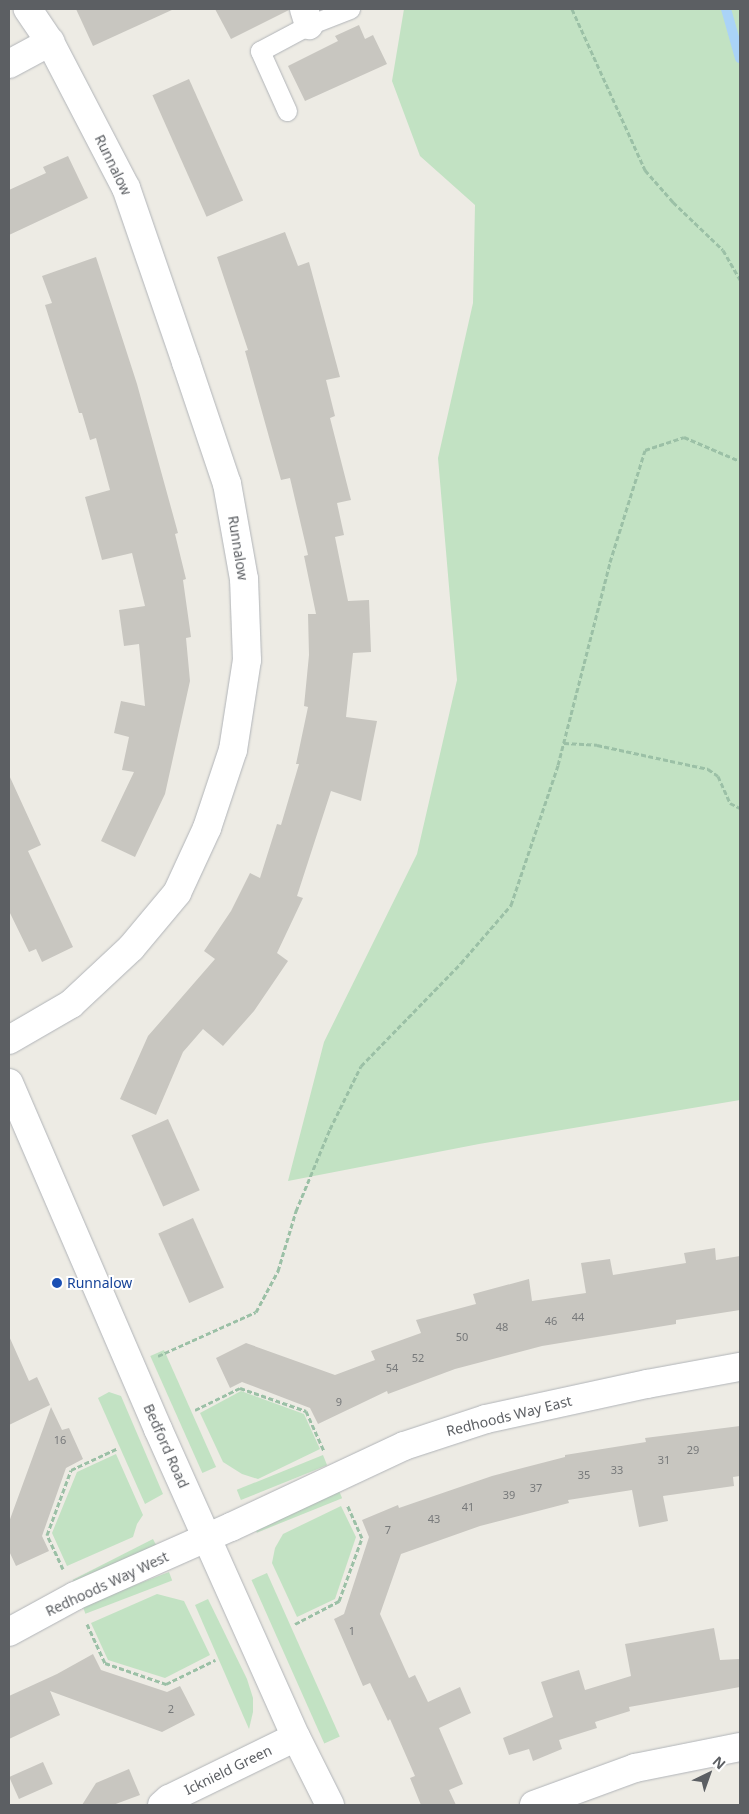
<!DOCTYPE html>
<style>
body{margin:0}
#map{position:relative;width:749px;height:1814px;overflow:hidden;background:#edebe4;font-family:"Noto Sans",sans-serif}
div>[style]{position:absolute}
.green>*{inset:0;background:#c2e2c3;transform-origin:0 0}
.stream>*{height:10px;margin:-5px;padding:0 5px;transform-origin:5px;border-radius:5px;background:#aad3f7}
.building>*{inset:0;background:#c8c6c0;transform-origin:0 0}
.path>*{height:3px;margin-top:-1.5px;transform-origin:0;background:repeating-linear-gradient(90deg,#9bc0a6 0 5px,transparent 0 7.5px)}
.roads{filter:drop-shadow(0 0 1px #b1b4b8) drop-shadow(0 0 1px #b1b4b8)}
.lane>*{height:19px;margin:-9.5px;padding:0 9.5px;transform-origin:9.5px;border-radius:9.5px;background:#fff}
.street>*{height:28px;margin:-14px;padding:0 14px;transform-origin:14px;border-radius:14px;background:#fff}
.secondary>*{height:28px;margin:-14px;padding:0 14px;transform-origin:14px;border-radius:14px;background:#fff}
.dots>*{width:14px;height:14px;translate:-50% -50%;box-sizing:border-box;border:2px solid #fff;border-radius:50%}
span{translate:-50% -50%;white-space:nowrap;text-align:center;line-height:1.15;-webkit-text-stroke:4px #fff;paint-order:stroke}
.number-label{font-size:11px;color:#77797a}
.number-label span{-webkit-text-stroke-width:0}
.street-label{font-size:14px;color:#5c5f63}
.transit-label{font-size:14px;color:#164399}
.left{translate:0 -50%;text-align:left}
.frame{position:absolute;inset:0;border:10px solid #5c5f63;pointer-events:none}
.north{position:absolute;left:684px;top:1749px;width:50px;height:50px;-webkit-text-stroke:4px #fff;paint-order:stroke;rotate:42deg;font-size:14px;font-weight:700;line-height:20px;text-align:center;color:#5c5f63}
.north::after{content:'';display:block;margin:auto;width:18px;height:22px;background:#5c5f63;clip-path:polygon(50% 0,100% 100%,50% 72%,0 100%)}
</style>
<div id="map">
<div class="green">
<div style="clip-path:polygon(404px 9px,740px 9px,740px 1100px,479px 1144px,288px 1181px,324px 1042px,417px 854px,457px 680px,438px 458px,473px 303px,475px 205px,420px 156px,392px 81px)"></div>
<div style="left:164px;top:1350px;width:128px;height:15px;rotate:66deg"></div>
<div style="clip-path:polygon(241px 1391px,304px 1414px,320px 1449px,258px 1479px,242px 1474px,223px 1462px,200px 1413px)"></div>
<div style="clip-path:polygon(109px 1392px,121px 1396px,163px 1494px,145px 1504px,98px 1398px)"></div>
<div style="clip-path:polygon(116px 1454px,143px 1515px,137px 1524px,133px 1537px,67px 1566px,52px 1533px,77px 1472px)"></div>
<div style="left:323px;top:1455px;width:11px;height:93px;rotate:68deg"></div>
<div style="left:338px;top:1488px;width:11px;height:92px;rotate:68deg"></div>
<div style="clip-path:polygon(341px 1506px,356px 1537px,335px 1599px,297px 1617px,272px 1563px,275px 1548px,283px 1534px)"></div>
<div style="left:153px;top:1539px;width:9px;height:90px;rotate:63deg"></div>
<div style="left:169px;top:1572px;width:9px;height:93px;rotate:69deg"></div>
<div style="left:267px;top:1573px;width:179px;height:17px;rotate:66deg"></div>
<div style="clip-path:polygon(157px 1594px,184px 1601px,210px 1655px,165px 1678px,108px 1660px,91px 1623px)"></div>
<div style="clip-path:polygon(208px 1599px,247px 1679px,253px 1698px,253px 1712px,249px 1729px,195px 1605px)"></div>
</div>
<div class="stream">
<div style="left:726px;top:9px;width:51px;rotate:74.1deg"></div>
</div>
<div class="building">
<div style="clip-path:polygon(76px 9px,174px 9px,93px 46px)"></div>
<div style="clip-path:polygon(215px 9px,289px 9px,289px 10px,231px 39px)"></div>
<div style="clip-path:polygon(359px 25px,365px 39px,373px 35px,387px 64px,305px 101px,288px 66px,338px 41px,335px 36px)"></div>
<div style="left:189px;top:79px;width:133px;height:40px;rotate:66deg"></div>
<div style="clip-path:polygon(68px 156px,88px 198px,9px 235px,9px 190px,46px 173px,43px 167px)"></div>
<div style="clip-path:polygon(285px 232px,298px 266px,309px 262px,340px 377px,326px 380px,335px 416px,330px 418px,351px 500px,337px 503px,344px 535px,335px 537px,348px 601px,369px 600px,371px 652px,353px 653px,346px 717px,377px 721px,361px 801px,331px 791px,297px 896px,303px 898px,277px 953px,288px 961px,254px 1011px,223px 1046px,203px 1029px,183px 1052px,156px 1115px,120px 1099px,148px 1036px,215px 959px,204px 951px,231px 911px,250px 873px,260px 878px,277px 824px,281px 825px,299px 764px,296px 764px,308px 707px,304px 706px,309px 655px,308px 614px,316px 614px,304px 556px,308px 555px,290px 478px,281px 480px,245px 351px,248px 350px,217px 257px)"></div>
<div style="clip-path:polygon(96px 257px,137px 384px,178px 533px,175px 534px,186px 579px,183px 580px,191px 637px,186px 638px,190px 681px,165px 794px,135px 857px,101px 841px,134px 772px,122px 770px,129px 737px,114px 733px,121px 701px,145px 706px,139px 644px,124px 646px,119px 610px,145px 606px,132px 553px,102px 560px,85px 497px,110px 490px,96px 438px,90px 440px,82px 413px,79px 413px,45px 305px,52px 303px,42px 276px)"></div>
<div style="clip-path:polygon(9px 775px,41px 845px,28px 851px,73px 947px,42px 962px,36px 949px,29px 952px,9px 911px)"></div>
<div style="left:168px;top:1119px;width:78px;height:40px;rotate:66deg"></div>
<div style="left:193px;top:1218px;width:76px;height:38px;rotate:66deg"></div>
<div style="clip-path:polygon(715px 1248px,716px 1260px,740px 1256px,740px 1310px,676px 1320px,676px 1324px,542px 1346px,455px 1369px,388px 1394px,387px 1391px,318px 1424px,310px 1408px,242px 1382px,230px 1388px,216px 1358px,246px 1343px,335px 1375px,375px 1360px,371px 1351px,421px 1333px,416px 1320px,476px 1304px,473px 1294px,529px 1279px,532px 1301px,586px 1293px,581px 1263px,610px 1259px,613px 1275px,686px 1263px,684px 1253px)"></div>
<div style="clip-path:polygon(9px 1336px,29px 1381px,37px 1377px,50px 1405px,9px 1425px)"></div>
<div style="clip-path:polygon(51px 1407px,62px 1430px,69px 1428px,83px 1459px,66px 1468px,42px 1536px,49px 1551px,16px 1566px,9px 1551px,9px 1522px)"></div>
<div style="clip-path:polygon(740px 1426px,740px 1476px,733px 1477px,734px 1486px,663px 1496px,668px 1521px,639px 1527px,632px 1490px,568px 1500px,569px 1503px,480px 1526px,401px 1554px,380px 1614px,409px 1678px,415px 1675px,428px 1702px,460px 1687px,471px 1713px,439px 1728px,463px 1784px,449px 1790px,456px 1805px,421px 1805px,410px 1778px,415px 1776px,390px 1719px,388px 1721px,370px 1683px,363px 1686px,334px 1619px,344px 1614px,369px 1537px,362px 1520px,398px 1505px,399px 1508px,492px 1476px,565px 1457px,565px 1455px,646px 1442px,645px 1438px)"></div>
<div style="clip-path:polygon(714px 1628px,720px 1660px,740px 1659px,740px 1687px,629px 1707px,630px 1711px,595px 1722px,597px 1728px,559px 1740px,562px 1749px,533px 1761px,529px 1749px,509px 1755px,503px 1738px,553px 1717px,541px 1682px,579px 1670px,585px 1690px,631px 1676px,625px 1644px)"></div>
<div style="clip-path:polygon(93px 1654px,101px 1670px,167px 1692px,180px 1686px,195px 1715px,162px 1732px,50px 1691px,60px 1715px,9px 1739px,9px 1696px,57px 1674px)"></div>
<div style="left:43px;top:1762px;width:24px;height:37px;rotate:66deg"></div>
<div style="clip-path:polygon(129px 1769px,140px 1795px,113px 1805px,82px 1805px,96px 1783px)"></div>
</div>
<div class="path">
<div style="left:572px;top:9px;width:177px;rotate:65.6deg"></div>
<div style="left:645px;top:170px;width:43px;rotate:48.8deg"></div>
<div style="left:673px;top:202px;width:69px;rotate:43.8deg"></div>
<div style="left:723px;top:250px;width:34px;rotate:60deg"></div>
<div style="left:564px;top:743px;width:33px;rotate:3deg"></div>
<div style="left:597px;top:745px;width:114px;rotate:12.2deg"></div>
<div style="left:708px;top:769px;width:12px;rotate:35deg"></div>
<div style="left:718px;top:776px;width:30px;rotate:66deg"></div>
<div style="left:730px;top:803px;width:11px;rotate:27deg"></div>
<div style="left:158px;top:1356px;width:107px;rotate:-24.2deg"></div>
<div style="left:256px;top:1312px;width:47px;rotate:-61.8deg"></div>
<div style="left:278px;top:1271px;width:63px;rotate:-73.3deg"></div>
<div style="left:296px;top:1211px;width:89px;rotate:-67.5deg"></div>
<div style="left:330px;top:1129px;width:70px;rotate:-63.8deg"></div>
<div style="left:361px;top:1066px;width:144px;rotate:-45.8deg"></div>
<div style="left:461px;top:963px;width:77px;rotate:-49.2deg"></div>
<div style="left:511px;top:905px;width:148px;rotate:-71.4deg"></div>
<div style="left:558px;top:765px;width:210px;rotate:-75.6deg"></div>
<div style="left:610px;top:562px;width:117px;rotate:-72.6deg"></div>
<div style="left:645px;top:450px;width:41px;rotate:-18.4deg"></div>
<div style="left:684px;top:437px;width:61px;rotate:23.2deg"></div>
<div style="left:195px;top:1410px;width:50px;rotate:-26.1deg"></div>
<div style="left:240px;top:1388px;width:70px;rotate:19.2deg"></div>
<div style="left:306px;top:1411px;width:44px;rotate:65.8deg"></div>
<div style="left:63px;top:1569px;width:38px;rotate:-115deg"></div>
<div style="left:47px;top:1535px;width:69px;rotate:-69.7deg"></div>
<div style="left:71px;top:1470px;width:50px;rotate:-25deg"></div>
<div style="left:87px;top:1624px;width:43px;rotate:65.2deg"></div>
<div style="left:105px;top:1663px;width:65px;rotate:19deg"></div>
<div style="left:166px;top:1684px;width:55px;rotate:-26.1deg"></div>
<div style="left:295px;top:1624px;width:50px;rotate:-27.6deg"></div>
<div style="left:339px;top:1601px;width:67px;rotate:-69.9deg"></div>
<div style="left:362px;top:1538px;width:36px;rotate:-114deg"></div>
</div>
<div class="roads">
<div class="lane">
<div style="left:287px;top:111px;width:66px;rotate:-114.2deg"></div>
<div style="left:260px;top:51px;width:55px;rotate:-28deg"></div>
<div style="left:309px;top:25px;width:44px;rotate:-21.3deg"></div>
</div>
<div class="street">
<div style="left:304px;top:9px;width:17px;rotate:73deg"></div>
<div style="left:9px;top:64px;width:47px;rotate:-28.2deg"></div>
<div style="left:9px;top:1040px;width:72px;rotate:-30.1deg"></div>
<div style="left:71px;top:1004px;width:82px;rotate:-43deg"></div>
<div style="left:131px;top:948px;width:72px;rotate:-50.1deg"></div>
<div style="left:177px;top:893px;width:72px;rotate:-65.2deg"></div>
<div style="left:207px;top:828px;width:82px;rotate:-71.6deg"></div>
<div style="left:233px;top:750px;width:91px;rotate:-81.2deg"></div>
<div style="left:247px;top:660px;width:81px;rotate:-92.1deg"></div>
<div style="left:244px;top:579px;width:97px;rotate:-100.1deg"></div>
<div style="left:227px;top:484px;width:129px;rotate:-108.6deg"></div>
<div style="left:186px;top:362px;width:184px;rotate:-109deg"></div>
<div style="left:126px;top:188px;width:165px;rotate:-117.5deg"></div>
<div style="left:50px;top:42px;width:40px;rotate:-124deg"></div>
<div style="left:9px;top:1632px;width:75px;rotate:-28.6deg"></div>
<div style="left:75px;top:1596px;width:171px;rotate:-23.9deg"></div>
<div style="left:231px;top:1527px;width:191px;rotate:-25.1deg"></div>
<div style="left:404px;top:1446px;width:86px;rotate:-18.2deg"></div>
<div style="left:486px;top:1419px;width:165px;rotate:-12.3deg"></div>
<div style="left:647px;top:1384px;width:95px;rotate:-10.4deg"></div>
<div style="left:162px;top:1805px;width:9px;rotate:-41deg"></div>
<div style="left:169px;top:1799px;width:141px;rotate:-26deg"></div>
<div style="left:534px;top:1805px;width:108px;rotate:-20.1deg"></div>
<div style="left:635px;top:1768px;width:107px;rotate:-11.3deg"></div>
</div>
<div class="secondary">
<div style="left:9px;top:1083px;width:377px;rotate:66.7deg"></div>
<div style="left:158px;top:1429px;width:338px;rotate:65.9deg"></div>
<div style="left:296px;top:1737px;width:76px;rotate:63.4deg"></div>
</div>
</div>
<div class="dots">
<div style="left:57px;top:1283px;background:#1a4fb4"></div>
</div>
<div class="number-label">
<span style="left:578px;top:1317px">44</span>
<span style="left:551px;top:1321px">46</span>
<span style="left:502px;top:1327px">48</span>
<span style="left:462px;top:1337px">50</span>
<span style="left:418px;top:1358px">52</span>
<span style="left:392px;top:1368px">54</span>
<span style="left:339px;top:1402px">9</span>
<span style="left:60px;top:1440px">16</span>
<span style="left:693px;top:1450px">29</span>
<span style="left:664px;top:1460px">31</span>
<span style="left:617px;top:1470px">33</span>
<span style="left:584px;top:1475px">35</span>
<span style="left:536px;top:1488px">37</span>
<span style="left:509px;top:1495px">39</span>
<span style="left:468px;top:1507px">41</span>
<span style="left:434px;top:1519px">43</span>
<span style="left:388px;top:1530px">7</span>
<span style="left:352px;top:1631px">1</span>
<span style="left:171px;top:1709px">2</span>
</div>
<div class="street-label">
<span style="left:113px;top:165px;rotate:64deg">Runnalow</span>
<span style="left:238px;top:548px;rotate:81deg">Runnalow</span>
<span style="left:509px;top:1416px;rotate:-14deg">Redhoods Way East</span>
<span style="left:166px;top:1446px;rotate:66deg">Bedford Road</span>
<span style="left:107px;top:1584px;rotate:-25deg">Redhoods Way West</span>
<span style="left:228px;top:1770px;rotate:-26deg">Icknield Green</span>
</div>
<div class="transit-label">
<span class="left" style="left:67px;top:1283px">Runnalow</span>
</div>
<div class="frame"></div>
<div class="north">N</div>
</div>
